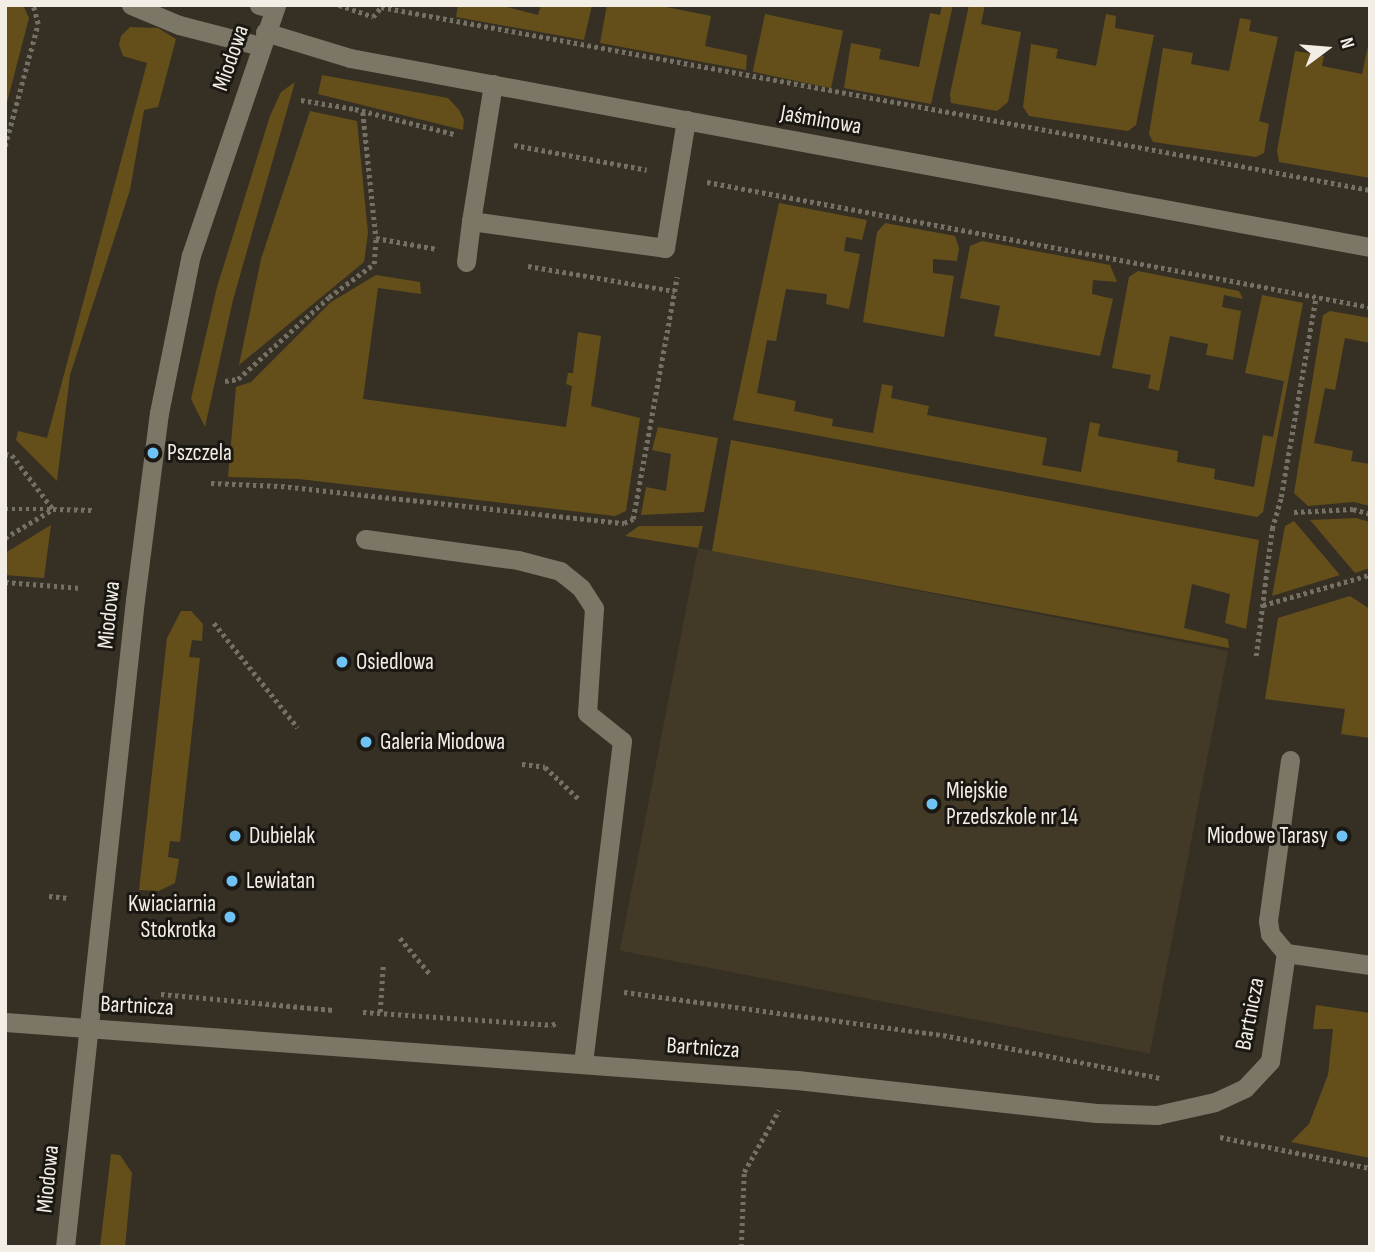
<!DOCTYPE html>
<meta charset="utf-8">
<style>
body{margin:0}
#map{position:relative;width:1375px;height:1252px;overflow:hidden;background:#363024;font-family:"Sofia Sans Condensed",sans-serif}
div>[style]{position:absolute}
.built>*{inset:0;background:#423a27;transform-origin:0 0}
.green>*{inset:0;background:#644f1b;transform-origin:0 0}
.path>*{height:4.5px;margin-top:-2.25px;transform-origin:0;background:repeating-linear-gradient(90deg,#757065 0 3.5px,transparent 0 7px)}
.service>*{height:19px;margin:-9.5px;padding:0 9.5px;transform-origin:9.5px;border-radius:9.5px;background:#7c7667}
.minor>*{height:19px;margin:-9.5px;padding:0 9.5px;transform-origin:9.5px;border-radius:9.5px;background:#7c7667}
.tertiary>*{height:19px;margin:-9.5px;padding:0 9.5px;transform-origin:9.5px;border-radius:9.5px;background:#7c7667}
.dots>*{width:19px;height:19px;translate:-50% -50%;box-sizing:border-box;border:4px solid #1b1813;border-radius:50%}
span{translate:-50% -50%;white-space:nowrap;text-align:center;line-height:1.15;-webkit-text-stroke:6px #1b1813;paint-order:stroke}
.street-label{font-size:23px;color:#f2eee6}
.poi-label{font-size:23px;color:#f2eee6}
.left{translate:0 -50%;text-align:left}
.right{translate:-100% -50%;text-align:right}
.frame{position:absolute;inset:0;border:7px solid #f2eee6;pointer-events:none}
.north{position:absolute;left:1291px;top:14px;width:70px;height:70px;-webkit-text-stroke:5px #1b1813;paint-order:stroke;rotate:74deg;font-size:19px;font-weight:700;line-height:28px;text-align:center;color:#f2eee6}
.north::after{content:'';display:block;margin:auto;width:24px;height:32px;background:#f2eee6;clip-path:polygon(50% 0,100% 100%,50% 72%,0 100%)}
</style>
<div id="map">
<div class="built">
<div style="left:698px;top:548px;width:540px;height:410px;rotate:11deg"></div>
</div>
<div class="green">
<div style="clip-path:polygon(5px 5px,23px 5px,29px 18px,5px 110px)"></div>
<div style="clip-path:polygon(458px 5px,499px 5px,538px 15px,541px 5px,592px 5px,584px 40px,456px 17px)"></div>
<div style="clip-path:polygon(607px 5px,656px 5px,711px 16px,705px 46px,747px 55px,746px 70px,600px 43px)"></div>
<div style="clip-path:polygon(942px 5px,953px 5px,931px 104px,844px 88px,851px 43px,881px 49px,879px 59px,919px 67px,930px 13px,940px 15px)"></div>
<div style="clip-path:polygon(969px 5px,985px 5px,981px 24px,1021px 32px,1008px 102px,997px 111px,951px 103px,950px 94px)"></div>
<div style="left:765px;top:14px;width:80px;height:59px;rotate:12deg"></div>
<div style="clip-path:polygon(1106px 14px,1116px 16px,1115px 28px,1154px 35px,1136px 125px,1128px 131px,1029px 116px,1023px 107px,1031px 44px,1058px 49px,1056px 58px,1096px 66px)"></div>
<div style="clip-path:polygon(1240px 18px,1251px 20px,1249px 31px,1278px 37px,1259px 121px,1269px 124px,1264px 153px,1256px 157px,1153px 142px,1149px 134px,1163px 48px,1193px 53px,1191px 64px,1229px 71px)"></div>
<div style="clip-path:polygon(130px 27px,158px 28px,176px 39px,158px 107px,144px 110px,130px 190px,70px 375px,57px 481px,16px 440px,18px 431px,47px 438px,147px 63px,123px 56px,119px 45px,121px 36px)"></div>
<div style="clip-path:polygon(1370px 37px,1370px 178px,1279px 162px,1277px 151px,1295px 51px,1324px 56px,1322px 66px,1362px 74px)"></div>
<div style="clip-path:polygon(322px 75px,448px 98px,459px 110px,464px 120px,463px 130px,318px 94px)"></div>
<div style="clip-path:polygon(295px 82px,233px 300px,205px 427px,191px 399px,217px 287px,270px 116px,281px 92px)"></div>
<div style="clip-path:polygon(310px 111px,357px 121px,368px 233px,364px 262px,239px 365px,261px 259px)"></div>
<div style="clip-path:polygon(779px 203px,867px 220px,862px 240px,846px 237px,844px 251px,860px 254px,849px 309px,826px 304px,827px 294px,786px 289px,776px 341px,767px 340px,757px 393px,796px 401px,794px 411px,833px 419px,832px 426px,873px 433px,882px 384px,893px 386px,891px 398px,929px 406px,927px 415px,1047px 438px,1042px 465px,1081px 472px,1090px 422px,1100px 424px,1098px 436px,1178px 451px,1177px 462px,1215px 469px,1214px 479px,1254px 487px,1263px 435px,1273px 437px,1284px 381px,1245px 373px,1262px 295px,1303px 303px,1263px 512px,1257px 517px,733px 420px)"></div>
<div style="clip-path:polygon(885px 223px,955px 236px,959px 248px,957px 261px,933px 259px,933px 273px,954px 276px,944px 337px,863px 322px,877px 232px)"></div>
<div style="clip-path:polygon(982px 241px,1110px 265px,1117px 282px,1093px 280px,1092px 294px,1113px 299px,1100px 356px,994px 336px,1000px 306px,960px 298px,970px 246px)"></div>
<div style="clip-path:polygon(1138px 271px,1239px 291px,1243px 299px,1224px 295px,1222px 307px,1241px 311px,1233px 360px,1206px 355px,1208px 344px,1170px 336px,1159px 391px,1148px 388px,1151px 375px,1112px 368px,1129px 277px)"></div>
<div style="clip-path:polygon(376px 275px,420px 282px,421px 294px,378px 288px,363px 399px,566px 427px,572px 386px,566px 384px,568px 373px,573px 373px,578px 332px,601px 336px,591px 406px,640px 418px,626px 511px,615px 516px,299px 479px,228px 477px,236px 387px,251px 382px,331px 302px)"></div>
<div style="clip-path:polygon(1330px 311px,1370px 318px,1370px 343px,1345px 338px,1335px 390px,1325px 388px,1314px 443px,1353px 451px,1351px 461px,1370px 464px,1370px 506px,1354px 502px,1308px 506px,1294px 493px,1323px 315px)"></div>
<div style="clip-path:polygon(658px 427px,718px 438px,704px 512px,641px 515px,646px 487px,666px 491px,671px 454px,652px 450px)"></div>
<div style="clip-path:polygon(731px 440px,1259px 540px,1246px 629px,1225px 623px,1230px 594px,1192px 584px,1184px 628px,1228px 639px,1229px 648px,712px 551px)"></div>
<div style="clip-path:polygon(1356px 518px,1370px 522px,1370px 568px,1355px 573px,1310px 520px)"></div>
<div style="clip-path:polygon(1294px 521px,1340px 575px,1272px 596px,1285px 526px)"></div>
<div style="clip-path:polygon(51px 525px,44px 578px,5px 575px,5px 553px)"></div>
<div style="clip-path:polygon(639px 526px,703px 526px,698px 548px,625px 536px)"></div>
<div style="clip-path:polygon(1350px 596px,1370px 609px,1370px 738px,1341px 734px,1345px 709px,1265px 699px,1278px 618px)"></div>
<div style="clip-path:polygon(181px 611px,191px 611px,203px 624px,202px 641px,192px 640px,189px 657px,200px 658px,180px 842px,170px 841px,168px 857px,179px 859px,175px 883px,159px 891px,139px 890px,167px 638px)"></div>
<div style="clip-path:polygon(1316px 1005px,1370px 1013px,1370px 1158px,1291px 1142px,1309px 1124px,1328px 1075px,1333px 1029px,1313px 1029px)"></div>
<div style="clip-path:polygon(111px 1154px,120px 1155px,132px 1173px,125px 1247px,100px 1247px)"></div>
</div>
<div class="path">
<div style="left:339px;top:5px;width:36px;rotate:19deg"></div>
<div style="left:373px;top:17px;width:13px;rotate:-51deg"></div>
<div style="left:381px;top:7px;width:1006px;rotate:10.48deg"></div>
<div style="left:301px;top:100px;width:55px;rotate:9.5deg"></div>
<div style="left:355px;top:109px;width:102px;rotate:14.2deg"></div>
<div style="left:363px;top:112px;width:127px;rotate:84.1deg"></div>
<div style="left:376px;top:238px;width:62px;rotate:10.2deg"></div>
<div style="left:514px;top:145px;width:135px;rotate:10.6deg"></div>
<div style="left:5px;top:146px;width:126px;rotate:-74.9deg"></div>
<div style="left:38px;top:24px;width:20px;rotate:-105deg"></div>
<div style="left:707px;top:182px;width:675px;rotate:10.68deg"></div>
<div style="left:528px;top:266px;width:149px;rotate:9.7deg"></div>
<div style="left:225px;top:381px;width:13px;rotate:-9deg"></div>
<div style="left:238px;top:379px;width:122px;rotate:-42deg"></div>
<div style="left:329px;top:297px;width:56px;rotate:-36.3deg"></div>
<div style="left:374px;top:264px;width:26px;rotate:-86deg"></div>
<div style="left:5px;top:454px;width:7px;rotate:8deg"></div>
<div style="left:12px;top:455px;width:68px;rotate:52.8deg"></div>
<div style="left:211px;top:483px;width:70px;rotate:2.5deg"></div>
<div style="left:281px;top:486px;width:345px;rotate:6.2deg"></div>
<div style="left:624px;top:523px;width:10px;rotate:-24deg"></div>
<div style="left:633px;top:519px;width:246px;rotate:-79.7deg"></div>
<div style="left:5px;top:509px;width:47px"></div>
<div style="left:1294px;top:512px;width:59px;rotate:-2.9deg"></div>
<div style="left:1353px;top:509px;width:18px;rotate:16deg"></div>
<div style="left:5px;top:538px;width:56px;rotate:-31.1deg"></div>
<div style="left:53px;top:509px;width:40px;rotate:1.4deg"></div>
<div style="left:5px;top:582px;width:76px;rotate:4.5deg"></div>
<div style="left:1263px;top:605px;width:111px;rotate:-15.7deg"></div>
<div style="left:214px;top:623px;width:134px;rotate:51.3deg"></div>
<div style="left:1256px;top:656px;width:128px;rotate:-82.8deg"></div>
<div style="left:1272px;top:529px;width:33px;rotate:-74deg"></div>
<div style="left:1281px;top:497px;width:203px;rotate:-80.1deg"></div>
<div style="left:522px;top:764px;width:23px;rotate:7deg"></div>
<div style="left:545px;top:767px;width:48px;rotate:43.3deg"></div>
<div style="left:49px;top:896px;width:20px;rotate:6deg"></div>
<div style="left:134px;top:905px;width:37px;rotate:6deg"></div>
<div style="left:400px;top:938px;width:47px;rotate:50.2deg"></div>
<div style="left:624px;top:992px;width:322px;rotate:7.7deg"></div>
<div style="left:943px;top:1035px;width:222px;rotate:11.2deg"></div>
<div style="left:161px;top:994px;width:173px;rotate:5.3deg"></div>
<div style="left:363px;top:1012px;width:189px;rotate:3.9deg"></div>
<div style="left:552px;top:1025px;width:4px;rotate:-27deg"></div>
<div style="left:380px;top:1012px;width:47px;rotate:-86.3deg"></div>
<div style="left:1220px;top:1137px;width:153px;rotate:11.7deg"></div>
<div style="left:741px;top:1247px;width:75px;rotate:-87.7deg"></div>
<div style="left:744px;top:1172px;width:71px;rotate:-60.6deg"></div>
</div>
<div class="service">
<div style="left:131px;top:5px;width:52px;rotate:22.6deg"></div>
<div style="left:179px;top:25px;width:84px;rotate:14.5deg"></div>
<div style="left:259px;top:5px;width:16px;rotate:14deg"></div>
<div style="left:493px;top:84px;width:139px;rotate:99.1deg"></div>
<div style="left:471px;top:221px;width:196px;rotate:7.9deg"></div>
<div style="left:665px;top:248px;width:130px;rotate:-80.7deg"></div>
<div style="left:466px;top:262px;width:41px;rotate:-83deg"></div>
<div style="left:365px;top:539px;width:154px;rotate:7.8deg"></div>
<div style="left:518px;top:560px;width:43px;rotate:14.7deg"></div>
<div style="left:560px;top:571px;width:27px;rotate:39deg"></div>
<div style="left:581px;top:588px;width:24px;rotate:57deg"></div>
<div style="left:594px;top:608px;width:105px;rotate:93.8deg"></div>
<div style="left:587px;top:713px;width:45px;rotate:38.7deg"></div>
<div style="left:622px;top:741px;width:324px;rotate:96.9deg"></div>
<div style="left:1290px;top:760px;width:162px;rotate:97.8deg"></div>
<div style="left:1268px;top:921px;width:13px;rotate:81deg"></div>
<div style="left:1270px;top:934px;width:25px;rotate:50deg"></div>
<div style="left:1286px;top:953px;width:85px;rotate:8.1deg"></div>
</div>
<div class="minor">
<div style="left:265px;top:32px;width:89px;rotate:17deg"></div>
<div style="left:350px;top:58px;width:1037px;rotate:10.5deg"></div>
<div style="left:5px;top:1022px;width:794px;rotate:4.19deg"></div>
<div style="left:797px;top:1080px;width:301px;rotate:6.3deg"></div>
<div style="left:1096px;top:1113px;width:61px;rotate:1.9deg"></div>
<div style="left:1157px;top:1115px;width:59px;rotate:-12.6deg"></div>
<div style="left:1215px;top:1102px;width:33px;rotate:-25deg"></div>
<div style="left:1245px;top:1088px;width:37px;rotate:-47deg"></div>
<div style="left:1270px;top:1061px;width:109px;rotate:-81.6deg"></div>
</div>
<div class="tertiary">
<div style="left:65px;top:1247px;width:651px;rotate:-83.83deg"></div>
<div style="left:135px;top:600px;width:189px;rotate:-82.7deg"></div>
<div style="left:159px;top:413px;width:161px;rotate:-78.6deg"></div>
<div style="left:191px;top:255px;width:264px;rotate:-71.2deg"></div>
</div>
<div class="dots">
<div style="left:153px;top:453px;background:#6ec2f4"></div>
<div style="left:342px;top:662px;background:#6ec2f4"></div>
<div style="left:366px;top:742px;background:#6ec2f4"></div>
<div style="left:932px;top:804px;background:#6ec2f4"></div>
<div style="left:235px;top:836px;background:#6ec2f4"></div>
<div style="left:1342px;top:836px;background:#6ec2f4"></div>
<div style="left:232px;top:881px;background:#6ec2f4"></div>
<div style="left:230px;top:917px;background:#6ec2f4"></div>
</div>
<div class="street-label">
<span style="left:231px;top:58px;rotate:-71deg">Miodowa</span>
<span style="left:821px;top:120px;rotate:10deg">Jaśminowa</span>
<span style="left:109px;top:615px;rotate:-84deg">Miodowa</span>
<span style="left:137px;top:1006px;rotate:3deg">Bartnicza</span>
<span style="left:1250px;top:1014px;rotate:-79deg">Bartnicza</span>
<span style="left:703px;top:1048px;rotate:4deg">Bartnicza</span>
<span style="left:48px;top:1179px;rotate:-84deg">Miodowa</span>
</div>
<div class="poi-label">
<span class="left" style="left:167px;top:453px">Pszczela</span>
<span class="left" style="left:356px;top:662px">Osiedlowa</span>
<span class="left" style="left:380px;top:742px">Galeria Miodowa</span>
<span class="left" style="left:946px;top:804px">Miejskie<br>Przedszkole nr 14</span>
<span class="left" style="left:249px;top:836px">Dubielak</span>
<span class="right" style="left:1328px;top:836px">Miodowe Tarasy</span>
<span class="left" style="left:246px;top:881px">Lewiatan</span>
<span class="right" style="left:216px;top:917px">Kwiaciarnia<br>Stokrotka</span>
</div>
<div class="frame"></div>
<div class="north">N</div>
</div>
